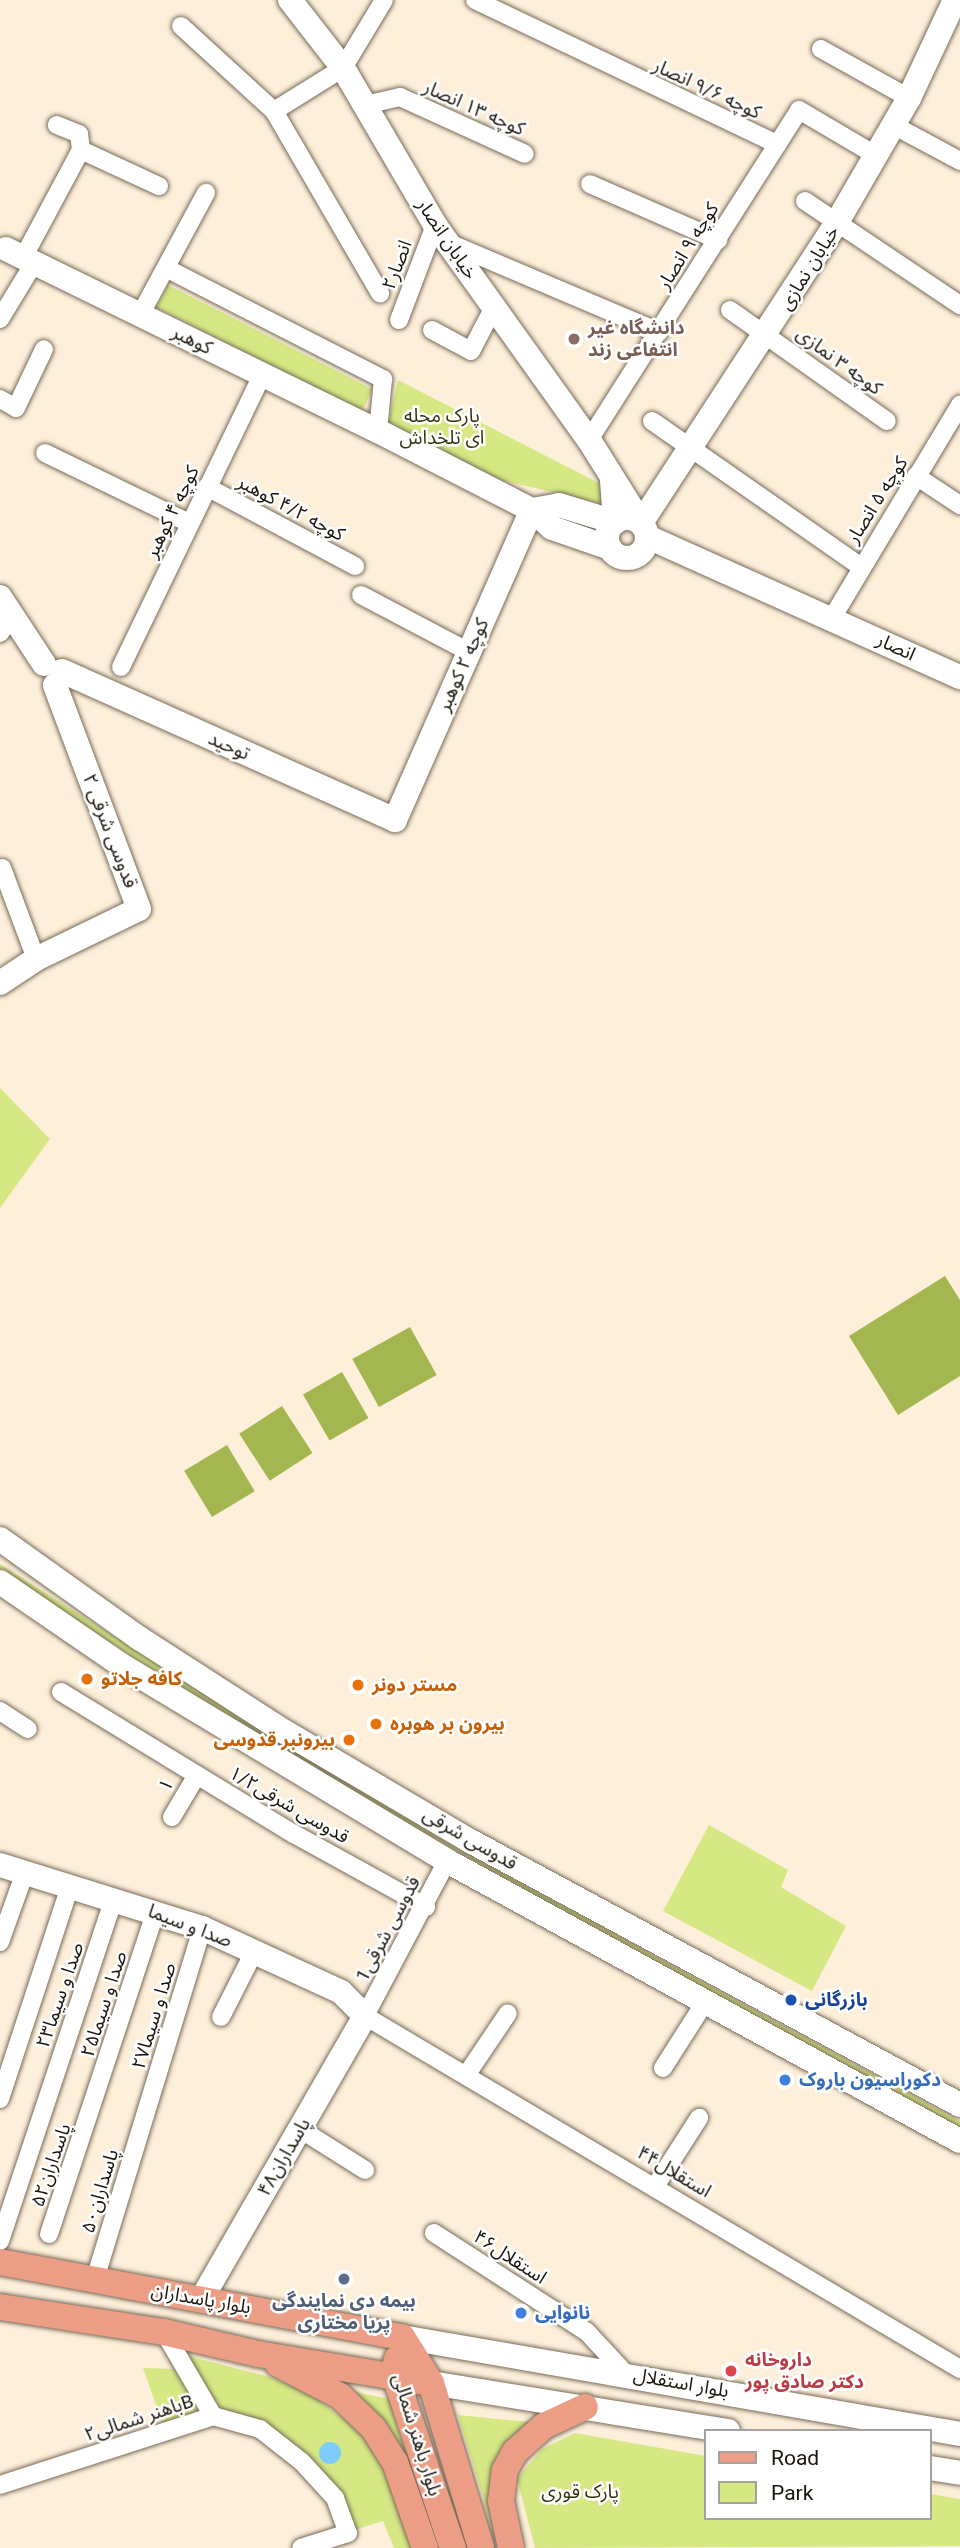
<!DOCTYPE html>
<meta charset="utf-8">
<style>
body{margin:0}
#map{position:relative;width:960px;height:2548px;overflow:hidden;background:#fdefda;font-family:Roboto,"Noto Sans Arabic",sans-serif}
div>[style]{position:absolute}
.green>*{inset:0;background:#d5e883;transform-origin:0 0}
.forest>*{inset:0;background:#a4b64f;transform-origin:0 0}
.water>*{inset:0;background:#7ecbfd}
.round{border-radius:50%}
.roads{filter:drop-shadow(0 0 2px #776a58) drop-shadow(0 0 2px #776a58)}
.street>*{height:18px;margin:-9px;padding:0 9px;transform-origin:9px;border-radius:9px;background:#fff}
.secondary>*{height:24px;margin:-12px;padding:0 12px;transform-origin:12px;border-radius:12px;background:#fff}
.secondary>.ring{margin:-12px;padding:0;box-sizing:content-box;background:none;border:24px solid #fff;border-radius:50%}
.primary>*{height:26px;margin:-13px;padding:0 13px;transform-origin:13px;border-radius:13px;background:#eb9d85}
.dots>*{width:19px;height:19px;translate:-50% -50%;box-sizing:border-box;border:4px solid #fff;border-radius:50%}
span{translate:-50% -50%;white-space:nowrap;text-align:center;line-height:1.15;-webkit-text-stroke:5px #fff;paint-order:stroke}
.street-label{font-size:19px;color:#1a160e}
.education-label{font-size:19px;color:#785e54;font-weight:700}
.left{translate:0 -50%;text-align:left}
.park-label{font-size:19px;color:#2f350a}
.food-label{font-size:19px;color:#c56008;font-weight:700}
.right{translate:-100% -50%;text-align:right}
.transit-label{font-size:19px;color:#164399;font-weight:700}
.shop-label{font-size:19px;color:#366cbe;font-weight:700}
.service-label{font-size:19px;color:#4e5e75;font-weight:700}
.health-label{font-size:19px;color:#be3a42;font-weight:700}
.legend{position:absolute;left:704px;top:2429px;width:228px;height:91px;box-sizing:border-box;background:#fff;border:2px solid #a3a29f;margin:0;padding:9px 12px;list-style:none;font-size:21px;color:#1a160e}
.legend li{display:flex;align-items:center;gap:14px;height:35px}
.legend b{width:35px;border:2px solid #a3a29f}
</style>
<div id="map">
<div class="green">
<div style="left:168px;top:285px;width:230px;height:25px;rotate:27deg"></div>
<div style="clip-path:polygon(398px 380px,593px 480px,604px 486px,604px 504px,500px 480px,388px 423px)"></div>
<div style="clip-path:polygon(0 1088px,50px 1139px,0 1208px)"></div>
<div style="clip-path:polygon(0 1564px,227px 1708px,651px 1954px,960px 2121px,960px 2127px,666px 1969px,297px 1760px,0 1573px)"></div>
<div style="clip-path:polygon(709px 1825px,788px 1870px,781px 1887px,846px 1926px,812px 1991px,663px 1911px)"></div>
<div style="clip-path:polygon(188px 2356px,270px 2377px,309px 2393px,366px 2435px,383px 2458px,417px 2548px,394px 2548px,383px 2521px,354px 2530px,325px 2478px,222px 2412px)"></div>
<div style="clip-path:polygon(143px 2368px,178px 2369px,197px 2412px,163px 2425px)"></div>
<div style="clip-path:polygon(355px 2392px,389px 2399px,414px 2482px,353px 2398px)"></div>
<div style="clip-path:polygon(458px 2415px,529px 2422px,505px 2459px,499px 2548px)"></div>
<div style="clip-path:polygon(575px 2433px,706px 2456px,706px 2518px,930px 2518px,930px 2494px,960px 2499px,960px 2546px,535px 2548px,517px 2479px,542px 2449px)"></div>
</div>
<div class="forest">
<div style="clip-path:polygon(945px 1276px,960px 1300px,960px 1376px,898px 1415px,849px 1336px)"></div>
<div style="left:410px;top:1327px;width:55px;height:66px;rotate:61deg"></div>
<div style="left:342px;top:1372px;width:53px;height:45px;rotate:60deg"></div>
<div style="left:282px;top:1406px;width:56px;height:51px;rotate:57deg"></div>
<div style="left:227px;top:1445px;width:54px;height:50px;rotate:59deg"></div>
</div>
<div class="water">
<div class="round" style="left:319px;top:2442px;width:22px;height:22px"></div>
</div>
<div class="roads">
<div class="street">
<div style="left:475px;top:0;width:335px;rotate:25.5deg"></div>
<div style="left:181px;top:26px;width:126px;rotate:42.4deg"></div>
<div style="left:274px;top:111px;width:211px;rotate:59.8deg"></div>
<div style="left:821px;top:49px;width:101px;rotate:29.1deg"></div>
<div style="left:365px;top:105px;width:36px;rotate:-13deg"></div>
<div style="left:400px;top:97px;width:137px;rotate:24.5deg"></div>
<div style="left:274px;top:111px;width:81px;rotate:-31.9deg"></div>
<div style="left:343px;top:68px;width:79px;rotate:-58.9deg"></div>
<div style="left:893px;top:125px;width:76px;rotate:28.2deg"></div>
<div style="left:81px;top:150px;width:86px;rotate:24.8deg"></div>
<div style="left:590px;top:184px;width:140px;rotate:23.6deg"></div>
<div style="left:805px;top:201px;width:187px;rotate:33.9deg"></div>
<div style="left:449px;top:243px;width:228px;rotate:23deg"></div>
<div style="left:23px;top:258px;width:123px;rotate:-61.8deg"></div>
<div style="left:81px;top:150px;width:16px;rotate:-97deg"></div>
<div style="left:79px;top:134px;width:24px;rotate:-158deg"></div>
<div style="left:166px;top:268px;width:244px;rotate:27.1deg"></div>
<div style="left:383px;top:379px;width:52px;rotate:95.5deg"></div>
<div style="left:730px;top:310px;width:192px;rotate:35.3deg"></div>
<div style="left:140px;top:315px;width:139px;rotate:-61.6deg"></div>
<div style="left:0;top:319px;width:66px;rotate:-58.7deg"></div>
<div style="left:399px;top:320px;width:102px;rotate:-69.2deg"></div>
<div style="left:432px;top:330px;width:44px;rotate:28.3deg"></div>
<div style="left:471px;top:351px;width:50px;rotate:-62.4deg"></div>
<div style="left:0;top:399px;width:18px;rotate:29deg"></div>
<div style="left:16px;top:408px;width:65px;rotate:-64.6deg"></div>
<div style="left:652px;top:421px;width:254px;rotate:34.9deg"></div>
<div style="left:589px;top:440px;width:391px;rotate:-57.5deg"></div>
<div style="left:799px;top:110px;width:91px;rotate:30.5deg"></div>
<div style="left:45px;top:453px;width:160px;rotate:25.9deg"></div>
<div style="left:916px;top:476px;width:53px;rotate:33.4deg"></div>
<div style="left:207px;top:487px;width:168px;rotate:28.1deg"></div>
<div style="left:361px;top:595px;width:122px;rotate:27.8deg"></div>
<div style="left:832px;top:618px;width:249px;rotate:-59deg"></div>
<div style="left:0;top:633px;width:22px;rotate:-56deg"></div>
<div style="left:121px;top:667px;width:324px;rotate:-64.2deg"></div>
<div style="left:2px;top:868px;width:97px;rotate:69.5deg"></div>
<div style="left:61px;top:1692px;width:273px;rotate:31.4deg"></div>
<div style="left:294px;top:1834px;width:151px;rotate:28.9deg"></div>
<div style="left:0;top:1711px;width:33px;rotate:33deg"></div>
<div style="left:172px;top:1817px;width:49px;rotate:-59.2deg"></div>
<div style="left:447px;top:1861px;width:175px;rotate:117.9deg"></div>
<div style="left:365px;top:2016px;width:692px;rotate:30.68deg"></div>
<div style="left:0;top:1942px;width:74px;rotate:-70.3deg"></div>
<div style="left:221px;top:2017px;width:73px;rotate:-63.1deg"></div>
<div style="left:663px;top:2068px;width:78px;rotate:-57.5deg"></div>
<div style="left:467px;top:2074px;width:73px;rotate:-56.1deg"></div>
<div style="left:0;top:2099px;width:224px;rotate:-71.8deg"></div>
<div style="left:300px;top:2129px;width:77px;rotate:32.2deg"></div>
<div style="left:656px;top:2185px;width:80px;rotate:-57.3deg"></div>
<div style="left:434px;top:2233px;width:182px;rotate:32.9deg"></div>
<div style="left:587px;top:2332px;width:54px;rotate:47.2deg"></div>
<div style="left:49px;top:2234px;width:340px;rotate:-71.7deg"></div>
<div style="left:0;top:2241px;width:360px;rotate:-71.6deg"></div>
<div style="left:95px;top:2279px;width:367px;rotate:-73deg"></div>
<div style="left:164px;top:2332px;width:97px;rotate:59.7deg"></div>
<div style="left:213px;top:2416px;width:49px;rotate:15.5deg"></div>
<div style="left:260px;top:2429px;width:53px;rotate:38.2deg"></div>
<div style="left:302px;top:2462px;width:49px;rotate:47.5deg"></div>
<div style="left:335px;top:2498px;width:37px;rotate:70deg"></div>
<div style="left:348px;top:2533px;width:49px;rotate:162.3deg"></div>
<div style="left:0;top:2485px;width:224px;rotate:-17.9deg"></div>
</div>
<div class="secondary">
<div style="left:290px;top:0;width:86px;rotate:52.1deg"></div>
<div style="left:343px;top:68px;width:182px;rotate:59.6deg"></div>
<div style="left:435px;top:225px;width:264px;rotate:54.4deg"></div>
<div style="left:589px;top:440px;width:98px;rotate:57.9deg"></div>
<div style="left:641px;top:523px;width:357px;rotate:-56.9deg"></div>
<div style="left:836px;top:224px;width:146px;rotate:-59.9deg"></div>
<div style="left:909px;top:98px;width:108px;rotate:-64.9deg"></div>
<div style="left:6px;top:249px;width:414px;rotate:26.1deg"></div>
<div style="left:378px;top:431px;width:173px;rotate:27.2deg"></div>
<div style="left:532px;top:510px;width:27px;rotate:42deg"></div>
<div style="left:552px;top:528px;width:61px;rotate:19deg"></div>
<div style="left:532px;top:510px;width:27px;rotate:-10deg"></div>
<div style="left:559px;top:505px;width:59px;rotate:16.9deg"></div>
<div style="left:615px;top:522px;width:42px;rotate:-94.1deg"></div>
<div class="ring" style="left:607px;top:518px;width:16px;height:16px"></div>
<div style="left:648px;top:537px;width:342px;rotate:24.2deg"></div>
<div style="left:0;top:597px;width:80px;rotate:56.7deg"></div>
<div style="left:62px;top:671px;width:365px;rotate:24.1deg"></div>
<div style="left:395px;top:820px;width:339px;rotate:-66.2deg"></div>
<div style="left:0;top:983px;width:43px;rotate:-33.7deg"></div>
<div style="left:36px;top:959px;width:114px;rotate:-25.9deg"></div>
<div style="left:139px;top:909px;width:239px;rotate:-110.6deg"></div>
<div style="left:0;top:1539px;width:171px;rotate:35.5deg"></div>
<div style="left:139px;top:1638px;width:174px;rotate:32.8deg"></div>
<div style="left:285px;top:1732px;width:217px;rotate:30.5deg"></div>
<div style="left:472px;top:1842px;width:554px;rotate:28.32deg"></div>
<div style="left:0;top:1582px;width:147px;rotate:34.4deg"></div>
<div style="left:121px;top:1665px;width:380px;rotate:31deg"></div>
<div style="left:447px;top:1861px;width:584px;rotate:28.63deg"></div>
<div style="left:0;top:1865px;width:212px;rotate:17.3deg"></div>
<div style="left:202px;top:1928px;width:153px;rotate:24.7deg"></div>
<div style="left:341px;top:1992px;width:34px;rotate:45deg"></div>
<div style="left:365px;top:2016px;width:326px;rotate:120deg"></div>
<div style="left:402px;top:2337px;width:566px;rotate:9.86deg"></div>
<div style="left:431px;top:2383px;width:301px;rotate:9.2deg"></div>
<div style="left:930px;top:2468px;width:30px;rotate:9deg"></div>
</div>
<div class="primary">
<div style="left:0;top:2262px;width:409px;rotate:10.6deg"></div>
<div style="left:0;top:2307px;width:166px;rotate:8.7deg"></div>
<div style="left:164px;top:2332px;width:97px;rotate:13.2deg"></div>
<div style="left:258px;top:2354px;width:175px;rotate:9.5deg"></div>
<div style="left:402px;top:2337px;width:54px;rotate:57.8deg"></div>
<div style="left:431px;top:2383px;width:172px;rotate:73.1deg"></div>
<div style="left:397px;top:2359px;width:14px;rotate:102deg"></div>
<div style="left:394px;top:2373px;width:185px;rotate:71.4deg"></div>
<div style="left:278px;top:2364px;width:70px;rotate:27.3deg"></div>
<div style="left:340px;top:2396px;width:47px;rotate:44.1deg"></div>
<div style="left:374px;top:2429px;width:39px;rotate:58deg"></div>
<div style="left:395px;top:2462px;width:91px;rotate:70.8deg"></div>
<div style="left:511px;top:2548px;width:48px;rotate:-102deg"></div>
<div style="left:501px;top:2501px;width:31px;rotate:-83deg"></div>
<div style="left:505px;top:2470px;width:21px;rotate:-61deg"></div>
<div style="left:515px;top:2452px;width:39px;rotate:-42deg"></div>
<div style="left:544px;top:2426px;width:45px;rotate:-24.9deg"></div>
</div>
</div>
<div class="dots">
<div style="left:574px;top:339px;background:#8d6e63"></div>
<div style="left:87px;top:1679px;background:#e8710a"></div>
<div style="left:358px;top:1685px;background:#e8710a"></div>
<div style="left:376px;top:1724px;background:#e8710a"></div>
<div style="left:349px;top:1740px;background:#e8710a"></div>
<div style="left:791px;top:2000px;background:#1a4fb4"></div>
<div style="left:785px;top:2080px;background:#3f7fe0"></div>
<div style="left:344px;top:2279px;background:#5c6f8a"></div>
<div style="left:521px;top:2313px;background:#3f7fe0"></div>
<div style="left:731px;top:2371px;background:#e0444e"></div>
</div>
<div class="street-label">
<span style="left:707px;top:89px;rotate:25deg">کوچه ۹/۶ انصار</span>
<span style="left:474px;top:108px;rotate:24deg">کوچه ۱۳ انصار</span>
<span style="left:447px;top:239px;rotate:56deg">خیابان انصار</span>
<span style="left:688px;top:246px;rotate:-58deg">کوچه ۹ انصار</span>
<span style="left:397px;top:265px;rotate:-69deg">انصار۲</span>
<span style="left:809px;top:268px;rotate:-58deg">خیابان نمازی</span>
<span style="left:192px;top:340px;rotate:26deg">کوهبر</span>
<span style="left:839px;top:361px;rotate:36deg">کوچه ۳ نمازی</span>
<span style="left:877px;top:500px;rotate:-58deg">کوچه ۵ انصار</span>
<span style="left:291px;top:508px;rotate:28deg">کوچه ۴/۲ کوهبر</span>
<span style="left:172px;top:512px;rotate:-64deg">کوچه ۴ کوهبر</span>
<span style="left:896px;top:647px;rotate:25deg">انصار</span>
<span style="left:463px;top:665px;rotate:-66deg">کوچه ۲ کوهبر</span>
<span style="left:229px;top:746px;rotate:24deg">توحید</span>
<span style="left:110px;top:831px;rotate:69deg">قدوسی شرقی ۲</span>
<span style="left:166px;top:1785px;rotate:-60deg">۱</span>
<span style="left:289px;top:1805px;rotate:30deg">قدوسی شرقی۱/۲</span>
<span style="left:470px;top:1839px;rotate:30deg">قدوسی شرقی</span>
<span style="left:190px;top:1926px;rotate:21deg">صدا و سیما</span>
<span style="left:388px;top:1929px;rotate:-62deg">1قدوسی شرقی</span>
<span style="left:60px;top:1995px;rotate:-71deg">صدا و سیما۲۳</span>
<span style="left:104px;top:2004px;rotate:-72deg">صدا و سیما۲۵</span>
<span style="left:154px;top:2016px;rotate:-73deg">صدا و سیما۲۷</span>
<span style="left:284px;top:2157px;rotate:-60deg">پاسداران۴۸</span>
<span style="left:51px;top:2165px;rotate:-71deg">پاسداران۵۲</span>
<span style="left:674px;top:2172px;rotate:31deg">استقلال۴۴</span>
<span style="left:100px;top:2191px;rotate:-73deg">پاسداران۵۰</span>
<span style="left:510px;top:2257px;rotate:33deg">استقلال۴۶</span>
<span style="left:201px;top:2299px;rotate:10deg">بلوار پاسداران</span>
<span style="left:681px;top:2383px;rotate:10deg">بلوار استقلال</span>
<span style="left:139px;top:2418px;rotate:-18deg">باهنر شمالی۲B</span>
<span style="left:417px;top:2435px;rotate:73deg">بلوار باهنر شمالی</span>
</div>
<div class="education-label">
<span class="left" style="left:588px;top:339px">دانشگاه غیر<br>انتفاعی زند</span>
</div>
<div class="park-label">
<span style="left:442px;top:427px">پارک محله<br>ای تلخداش</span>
<span style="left:580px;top:2492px">پارک قوری</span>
</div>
<div class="food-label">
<span class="left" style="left:101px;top:1679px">کافه جلاتو</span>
<span class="left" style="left:372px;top:1685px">مستر دونر</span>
<span class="left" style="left:390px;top:1724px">بیرون بر هوبره</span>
<span class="right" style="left:335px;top:1740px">بیرونبر قدوسی</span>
</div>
<div class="transit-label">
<span class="left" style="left:805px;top:2000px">بازرگانی</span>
</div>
<div class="shop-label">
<span class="left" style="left:799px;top:2080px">دکوراسیون باروک</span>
<span class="left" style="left:535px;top:2313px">نانوایی</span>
</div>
<div class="service-label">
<span style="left:344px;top:2312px">بیمه دی نمایندگی<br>پریا مختاری</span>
</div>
<div class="health-label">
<span class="left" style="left:745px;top:2371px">داروخانه<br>دکتر صادق پور</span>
</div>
<ul class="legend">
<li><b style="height:9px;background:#eb9d85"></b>Road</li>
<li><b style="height:19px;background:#d5e883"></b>Park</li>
</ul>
</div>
